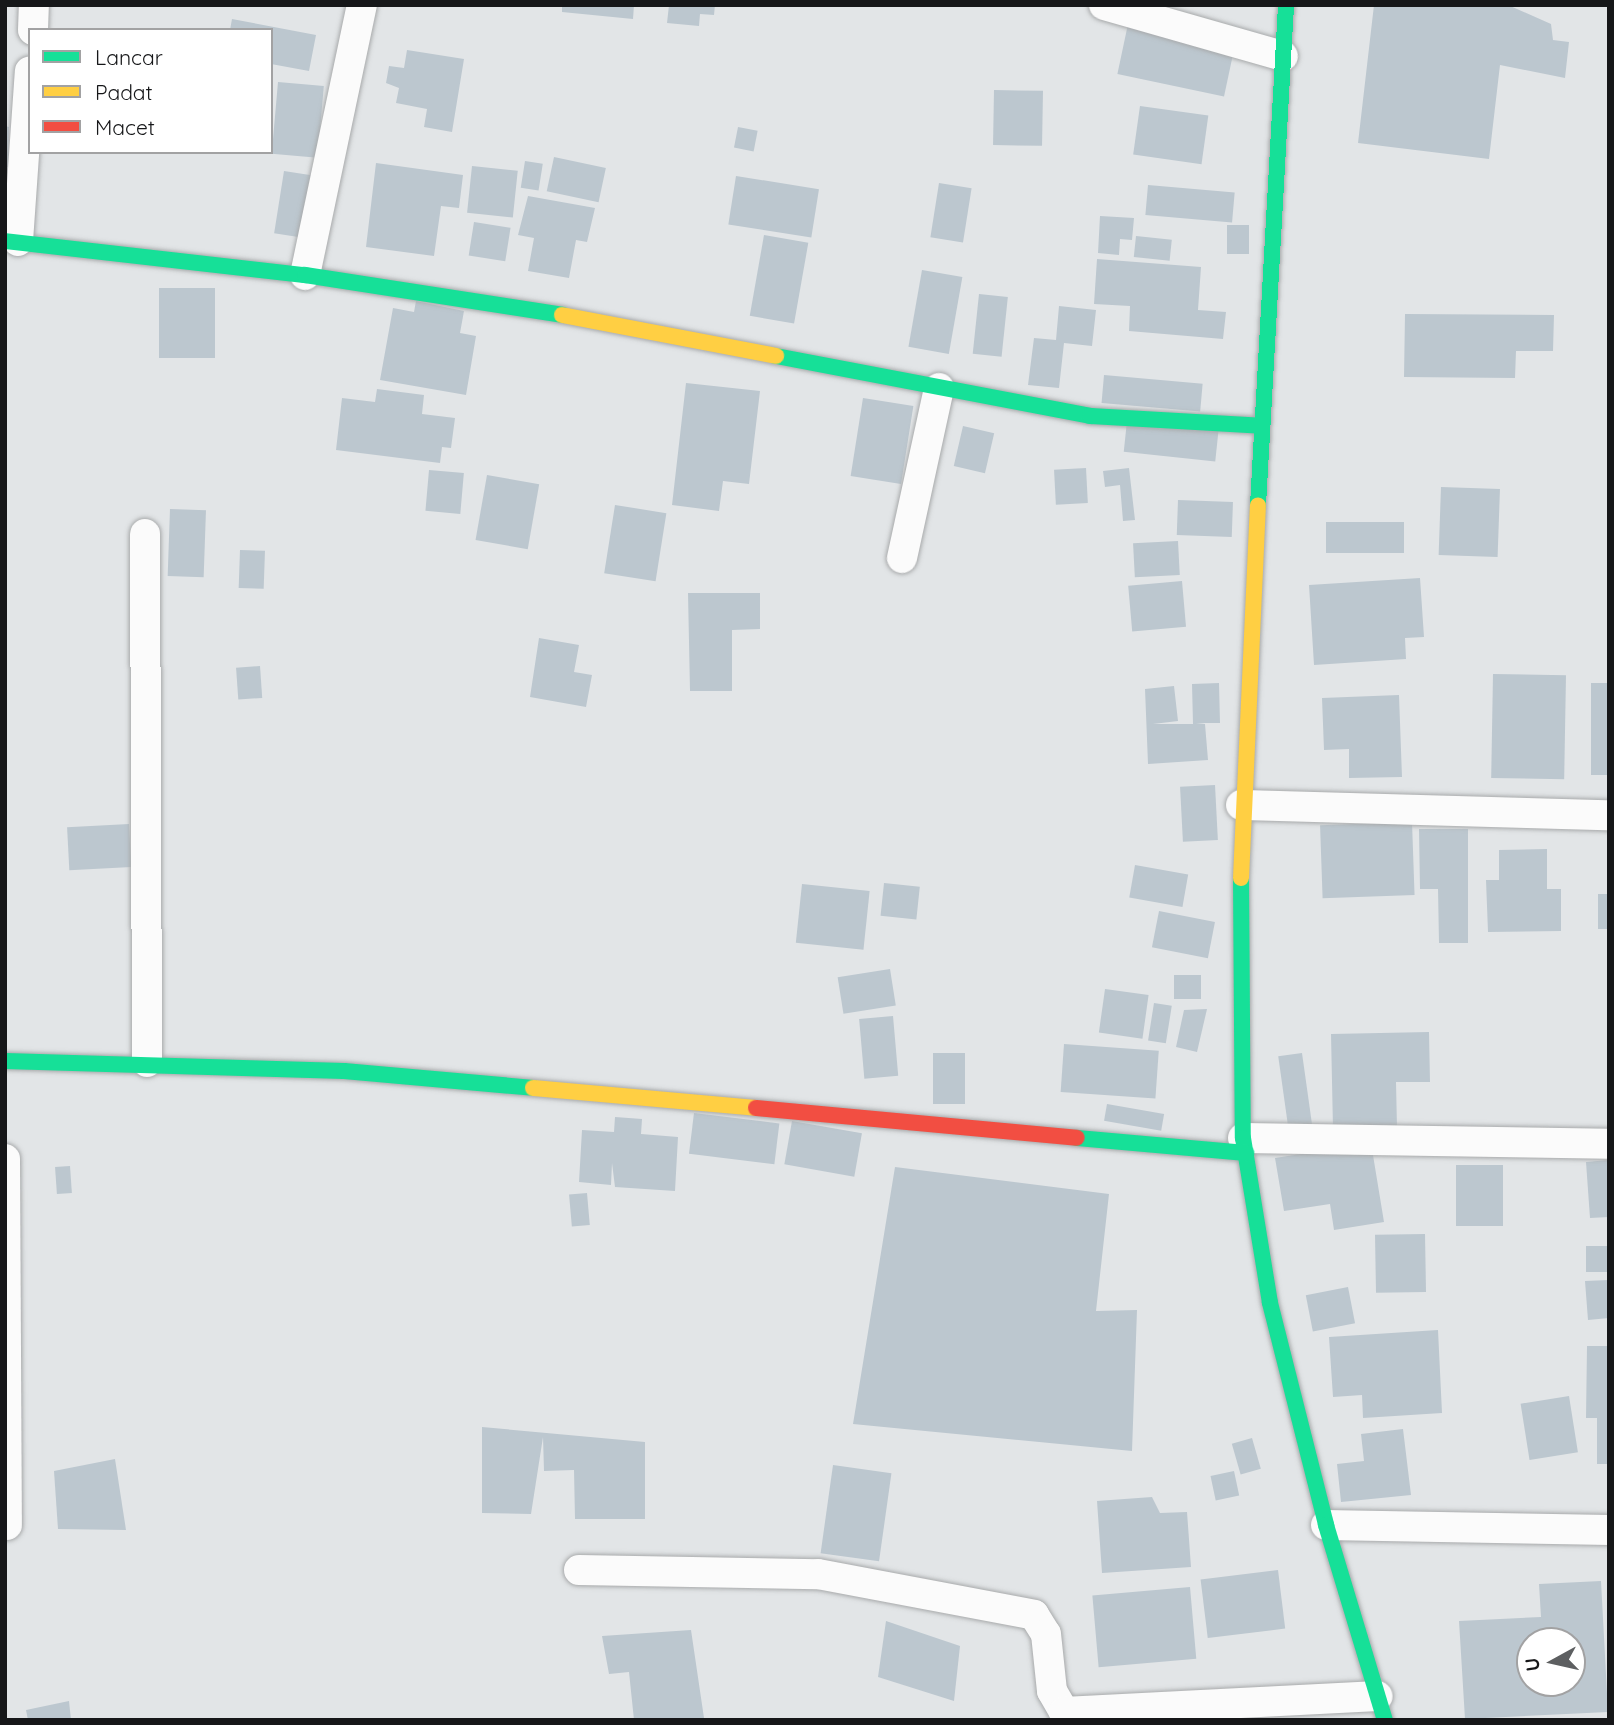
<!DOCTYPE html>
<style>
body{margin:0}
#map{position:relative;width:1614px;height:1725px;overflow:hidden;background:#e2e5e7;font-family:Quicksand,sans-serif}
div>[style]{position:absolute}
.building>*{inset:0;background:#bcc7cf;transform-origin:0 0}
.roads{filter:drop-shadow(0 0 2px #a8aaab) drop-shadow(0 0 2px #a8aaab)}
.street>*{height:30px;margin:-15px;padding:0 15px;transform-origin:15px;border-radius:15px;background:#fbfbfb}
.fast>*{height:16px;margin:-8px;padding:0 8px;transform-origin:8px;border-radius:8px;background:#16e098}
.slow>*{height:16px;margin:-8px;padding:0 8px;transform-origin:8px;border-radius:8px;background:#ffcf43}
.jam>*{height:16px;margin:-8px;padding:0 8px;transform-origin:8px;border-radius:8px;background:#f24e42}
span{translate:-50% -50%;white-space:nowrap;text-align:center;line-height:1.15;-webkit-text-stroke:5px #fff;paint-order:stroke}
.frame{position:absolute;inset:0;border:7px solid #161719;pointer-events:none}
.legend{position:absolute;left:28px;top:28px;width:245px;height:126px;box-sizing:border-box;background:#fff;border:2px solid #a2a2a3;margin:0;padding:9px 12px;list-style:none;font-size:21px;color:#161719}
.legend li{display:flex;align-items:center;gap:14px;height:35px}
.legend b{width:35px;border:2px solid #a2a2a3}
.north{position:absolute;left:1516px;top:1627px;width:70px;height:70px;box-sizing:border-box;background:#fff;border:2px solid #a2a2a3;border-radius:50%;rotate:262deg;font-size:19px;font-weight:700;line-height:28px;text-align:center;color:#161719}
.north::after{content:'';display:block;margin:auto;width:24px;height:32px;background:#5d5f61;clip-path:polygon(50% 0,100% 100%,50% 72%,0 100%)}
</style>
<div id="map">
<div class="building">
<div style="clip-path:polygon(562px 5px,634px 5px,633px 19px,562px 12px)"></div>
<div style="clip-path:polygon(669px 5px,715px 5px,714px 15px,700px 14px,699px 26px,667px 23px)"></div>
<div style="clip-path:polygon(1374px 5px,1508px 5px,1551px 24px,1553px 40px,1569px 42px,1565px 78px,1500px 65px,1489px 159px,1358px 143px)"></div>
<div style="clip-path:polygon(232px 19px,316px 35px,309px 71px,271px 64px,271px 30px,230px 30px)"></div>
<div style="left:1128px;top:24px;width:109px;height:51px;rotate:12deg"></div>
<div style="clip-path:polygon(407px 50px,464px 59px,452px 132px,424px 127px,427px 109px,396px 103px,399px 88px,386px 83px,389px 66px,404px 68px)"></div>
<div style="left:278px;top:82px;width:46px;height:72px;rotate:5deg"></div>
<div style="left:994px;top:90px;width:49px;height:55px;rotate:1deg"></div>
<div style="left:1140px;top:106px;width:69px;height:49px;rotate:8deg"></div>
<div style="clip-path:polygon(5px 126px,9px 127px,8px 167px,5px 167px)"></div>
<div style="left:738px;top:127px;width:20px;height:21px;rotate:11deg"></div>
<div style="left:554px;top:157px;width:53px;height:35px;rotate:12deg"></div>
<div style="left:525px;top:161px;width:18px;height:27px;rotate:9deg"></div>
<div style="clip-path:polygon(376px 163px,463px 175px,459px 208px,441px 206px,434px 256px,366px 247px)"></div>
<div style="left:472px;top:166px;width:46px;height:47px;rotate:6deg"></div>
<div style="left:284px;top:171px;width:31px;height:63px;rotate:9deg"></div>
<div style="left:736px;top:176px;width:84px;height:49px;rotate:9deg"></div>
<div style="left:939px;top:183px;width:33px;height:55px;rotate:9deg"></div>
<div style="left:1148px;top:185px;width:87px;height:30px;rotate:5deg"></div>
<div style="clip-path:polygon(528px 196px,595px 208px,587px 242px,576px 240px,569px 278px,528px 271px,534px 238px,518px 235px)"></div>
<div style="clip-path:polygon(1100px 216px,1134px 218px,1132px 240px,1120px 239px,1119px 255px,1098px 253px)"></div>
<div style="left:474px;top:222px;width:37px;height:34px;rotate:9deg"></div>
<div style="left:1249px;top:225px;width:29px;height:22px;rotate:90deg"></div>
<div style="left:764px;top:235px;width:45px;height:82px;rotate:10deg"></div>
<div style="left:1136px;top:236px;width:36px;height:21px;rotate:6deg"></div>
<div style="clip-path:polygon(1097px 259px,1201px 267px,1198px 310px,1226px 312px,1223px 339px,1129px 331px,1130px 306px,1094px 304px)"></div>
<div style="left:922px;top:270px;width:41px;height:78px;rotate:10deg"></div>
<div style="left:159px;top:288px;width:56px;height:70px"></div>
<div style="left:979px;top:294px;width:29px;height:60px;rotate:6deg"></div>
<div style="clip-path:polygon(416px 301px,464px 311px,460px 333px,476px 336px,466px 395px,380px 380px,393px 308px,414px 312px)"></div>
<div style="clip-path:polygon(1059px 306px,1096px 310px,1092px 346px,1064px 343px,1059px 388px,1028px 385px,1034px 338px,1056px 340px)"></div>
<div style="clip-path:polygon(1405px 314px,1554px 315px,1553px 351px,1516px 351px,1515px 378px,1404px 377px)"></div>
<div style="left:1104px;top:375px;width:99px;height:28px;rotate:5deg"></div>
<div style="clip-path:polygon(686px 383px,760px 391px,749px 484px,723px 481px,719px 511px,672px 505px)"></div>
<div style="clip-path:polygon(377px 389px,424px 395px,422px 414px,455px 418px,451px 448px,442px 447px,440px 463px,336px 450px,342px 398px,375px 402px)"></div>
<div style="left:863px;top:398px;width:51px;height:79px;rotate:9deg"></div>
<div style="left:1127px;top:421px;width:92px;height:31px;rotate:6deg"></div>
<div style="left:963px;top:426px;width:32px;height:41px;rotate:13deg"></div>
<div style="left:1086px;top:468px;width:35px;height:32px;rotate:87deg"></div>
<div style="clip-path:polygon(1129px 468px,1135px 520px,1123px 521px,1120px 485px,1105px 487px,1103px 471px)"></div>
<div style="left:429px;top:470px;width:35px;height:41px;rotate:5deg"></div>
<div style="left:487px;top:475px;width:53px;height:66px;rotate:10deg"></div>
<div style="left:1441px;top:487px;width:59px;height:68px;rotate:2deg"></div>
<div style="left:1178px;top:500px;width:55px;height:35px;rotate:2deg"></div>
<div style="left:615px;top:505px;width:52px;height:69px;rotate:9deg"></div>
<div style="left:170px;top:509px;width:36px;height:67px;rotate:2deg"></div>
<div style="left:1326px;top:522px;width:78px;height:31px"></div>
<div style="left:1178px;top:541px;width:34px;height:45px;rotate:87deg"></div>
<div style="left:240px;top:550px;width:25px;height:38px;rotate:2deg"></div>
<div style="clip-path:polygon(1420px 578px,1424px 637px,1405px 638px,1406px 659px,1314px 665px,1309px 585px)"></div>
<div style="left:1182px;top:581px;width:46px;height:54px;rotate:85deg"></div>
<div style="clip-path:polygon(688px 593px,760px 593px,760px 629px,732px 630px,732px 691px,690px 691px)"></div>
<div style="clip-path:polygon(539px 638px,579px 645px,574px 672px,592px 675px,586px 707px,530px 697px)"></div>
<div style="left:260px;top:666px;width:32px;height:24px;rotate:86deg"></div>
<div style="left:1493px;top:674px;width:73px;height:104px;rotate:1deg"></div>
<div style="clip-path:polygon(1219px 683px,1220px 723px,1196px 723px,1205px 724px,1208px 760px,1148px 764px,1145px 689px,1174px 686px,1178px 721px,1153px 724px,1193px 724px,1192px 684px)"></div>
<div style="left:1591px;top:683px;width:18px;height:92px"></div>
<div style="clip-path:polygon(1399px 695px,1402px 777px,1349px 778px,1349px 749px,1324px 750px,1322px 698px)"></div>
<div style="left:1215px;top:785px;width:55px;height:35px;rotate:87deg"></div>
<div style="left:1412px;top:822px;width:73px;height:92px;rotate:88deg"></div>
<div style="left:129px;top:824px;width:43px;height:62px;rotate:87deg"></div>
<div style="clip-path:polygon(1419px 829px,1468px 829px,1468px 943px,1439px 943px,1438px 889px,1420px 889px)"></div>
<div style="clip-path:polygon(1547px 849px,1547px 889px,1561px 889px,1561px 931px,1488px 932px,1486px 880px,1499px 880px,1499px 850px)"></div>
<div style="left:1135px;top:865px;width:54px;height:33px;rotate:10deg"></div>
<div style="left:884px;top:883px;width:36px;height:33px;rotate:6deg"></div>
<div style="left:802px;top:884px;width:68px;height:59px;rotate:6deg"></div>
<div style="left:1598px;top:894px;width:11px;height:35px"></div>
<div style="left:1159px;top:911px;width:57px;height:37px;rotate:11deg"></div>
<div style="left:890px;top:969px;width:37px;height:53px;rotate:81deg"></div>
<div style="left:1201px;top:975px;width:24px;height:27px;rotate:90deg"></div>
<div style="left:1105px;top:989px;width:44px;height:44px;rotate:8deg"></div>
<div style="left:1154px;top:1003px;width:18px;height:38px;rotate:9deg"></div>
<div style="clip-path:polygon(1207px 1009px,1197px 1052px,1176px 1047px,1184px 1010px)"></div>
<div style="left:893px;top:1016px;width:60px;height:34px;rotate:85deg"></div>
<div style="clip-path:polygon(1429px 1032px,1430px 1082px,1396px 1082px,1397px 1128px,1333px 1129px,1331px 1034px)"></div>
<div style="left:1064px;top:1044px;width:95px;height:48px;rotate:4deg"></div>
<div style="left:933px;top:1053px;width:32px;height:51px"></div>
<div style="left:1302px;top:1053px;width:77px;height:24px;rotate:82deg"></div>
<div style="left:1107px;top:1104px;width:58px;height:17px;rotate:10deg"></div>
<div style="left:694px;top:1113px;width:86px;height:41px;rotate:7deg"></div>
<div style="clip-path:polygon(615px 1117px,642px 1119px,641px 1134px,678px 1137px,675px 1191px,615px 1187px,612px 1163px,611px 1185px,579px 1182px,582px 1130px,614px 1132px)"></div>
<div style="left:792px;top:1121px;width:71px;height:44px;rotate:10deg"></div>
<div style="clip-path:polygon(1371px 1143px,1384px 1222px,1334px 1230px,1330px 1204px,1284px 1211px,1275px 1158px)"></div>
<div style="clip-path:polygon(1609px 1160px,1609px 1217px,1590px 1218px,1586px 1162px)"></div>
<div style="left:1456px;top:1165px;width:47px;height:61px"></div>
<div style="left:70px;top:1166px;width:27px;height:15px;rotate:86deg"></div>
<div style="clip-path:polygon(895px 1167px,1109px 1194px,1096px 1311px,1137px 1310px,1132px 1451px,853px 1424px)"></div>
<div style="left:587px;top:1193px;width:32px;height:18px;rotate:85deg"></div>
<div style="left:1425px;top:1234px;width:58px;height:50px;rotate:89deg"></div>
<div style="left:1609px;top:1246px;width:26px;height:23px;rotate:90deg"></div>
<div style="clip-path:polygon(1609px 1280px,1609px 1318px,1588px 1320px,1585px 1281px)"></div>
<div style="left:1348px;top:1287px;width:37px;height:43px;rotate:79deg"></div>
<div style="clip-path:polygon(1438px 1330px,1442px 1413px,1363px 1418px,1362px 1395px,1333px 1397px,1329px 1337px)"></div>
<div style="clip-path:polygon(1587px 1346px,1609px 1346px,1609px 1464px,1597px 1464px,1597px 1418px,1586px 1418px)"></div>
<div style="left:1569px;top:1396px;width:57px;height:49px;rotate:81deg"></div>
<div style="clip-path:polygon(482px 1427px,645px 1442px,645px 1519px,575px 1519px,574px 1470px,544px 1471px,543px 1437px,531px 1514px,482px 1513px)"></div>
<div style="clip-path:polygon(1403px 1429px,1411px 1495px,1341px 1502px,1337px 1464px,1364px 1461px,1361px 1434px)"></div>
<div style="left:1252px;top:1438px;width:32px;height:21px;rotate:74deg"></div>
<div style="clip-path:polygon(115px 1459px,126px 1530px,58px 1529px,54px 1471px)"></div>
<div style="left:833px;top:1465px;width:59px;height:89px;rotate:8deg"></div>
<div style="left:1234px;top:1471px;width:25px;height:24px;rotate:78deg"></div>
<div style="clip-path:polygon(1152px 1497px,1160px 1513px,1187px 1512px,1191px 1567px,1102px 1573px,1097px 1501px)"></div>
<div style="left:1278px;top:1570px;width:59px;height:78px;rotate:83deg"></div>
<div style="clip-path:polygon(evenodd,1601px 1581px,1608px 1712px,1465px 1719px,1459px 1621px,1541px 1617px,1539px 1584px,1601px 1581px,1530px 1641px,1572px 1641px,1572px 1683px,1530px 1683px,1530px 1641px)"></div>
<div style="left:1190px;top:1587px;width:72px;height:98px;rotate:85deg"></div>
<div style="clip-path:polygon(886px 1621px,960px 1646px,954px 1701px,878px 1677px)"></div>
<div style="clip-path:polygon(691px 1630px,704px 1718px,634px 1720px,629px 1672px,609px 1674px,602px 1636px)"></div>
<div style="clip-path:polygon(69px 1701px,71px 1720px,28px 1720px,26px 1710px)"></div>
</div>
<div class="roads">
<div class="street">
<div style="left:1104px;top:5px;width:186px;rotate:15.9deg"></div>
<div style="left:33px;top:30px;width:25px;rotate:-88deg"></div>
<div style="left:18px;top:241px;width:170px;rotate:-86deg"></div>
<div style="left:305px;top:275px;width:276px;rotate:-78.1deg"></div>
<div style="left:145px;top:534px;width:528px;rotate:89.78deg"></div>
<div style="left:902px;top:558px;width:174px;rotate:-77.7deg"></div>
<div style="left:1241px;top:805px;width:368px;rotate:1.6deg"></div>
<div style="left:1243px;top:1138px;width:366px;rotate:0.9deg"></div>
<div style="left:5px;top:1159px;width:366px;rotate:89.7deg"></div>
<div style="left:1326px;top:1525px;width:283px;rotate:1deg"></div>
<div style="left:579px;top:1570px;width:239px;rotate:1deg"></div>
<div style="left:818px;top:1574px;width:220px;rotate:10.7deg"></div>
<div style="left:1034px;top:1615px;width:22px;rotate:58deg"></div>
<div style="left:1046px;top:1634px;width:57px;rotate:84deg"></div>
<div style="left:1052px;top:1691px;width:24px;rotate:60deg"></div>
<div style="left:1064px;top:1712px;width:314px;rotate:-2.9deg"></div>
</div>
<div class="fast">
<div style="left:5px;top:241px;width:302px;rotate:6.5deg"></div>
<div style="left:305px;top:275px;width:260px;rotate:8.8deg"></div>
<div style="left:776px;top:356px;width:320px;rotate:10.8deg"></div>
<div style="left:1090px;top:416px;width:172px;rotate:3.3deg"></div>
<div style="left:1258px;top:505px;width:501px;rotate:-86.79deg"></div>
<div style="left:1241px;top:878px;width:260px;rotate:89.6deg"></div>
<div style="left:1243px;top:1138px;width:167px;rotate:80.7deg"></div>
<div style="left:1270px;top:1303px;width:229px;rotate:75.8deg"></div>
<div style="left:1326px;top:1525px;width:204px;rotate:73.2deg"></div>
<div style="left:5px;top:1061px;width:339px;rotate:1.7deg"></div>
<div style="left:344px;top:1071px;width:190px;rotate:5.1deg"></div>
<div style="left:1077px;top:1138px;width:170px;rotate:5.1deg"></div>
</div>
<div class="slow">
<div style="left:562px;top:315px;width:218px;rotate:10.8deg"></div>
<div style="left:1241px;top:878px;width:373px;rotate:-87.4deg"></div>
<div style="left:533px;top:1088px;width:224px;rotate:5.1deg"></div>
</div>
<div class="jam">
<div style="left:756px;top:1108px;width:322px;rotate:5.3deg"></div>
</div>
</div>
<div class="frame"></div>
<ul class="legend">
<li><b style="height:9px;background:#16e098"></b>Lancar</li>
<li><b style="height:9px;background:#ffcf43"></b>Padat</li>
<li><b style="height:9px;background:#f24e42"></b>Macet</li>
</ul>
<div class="north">U</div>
</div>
